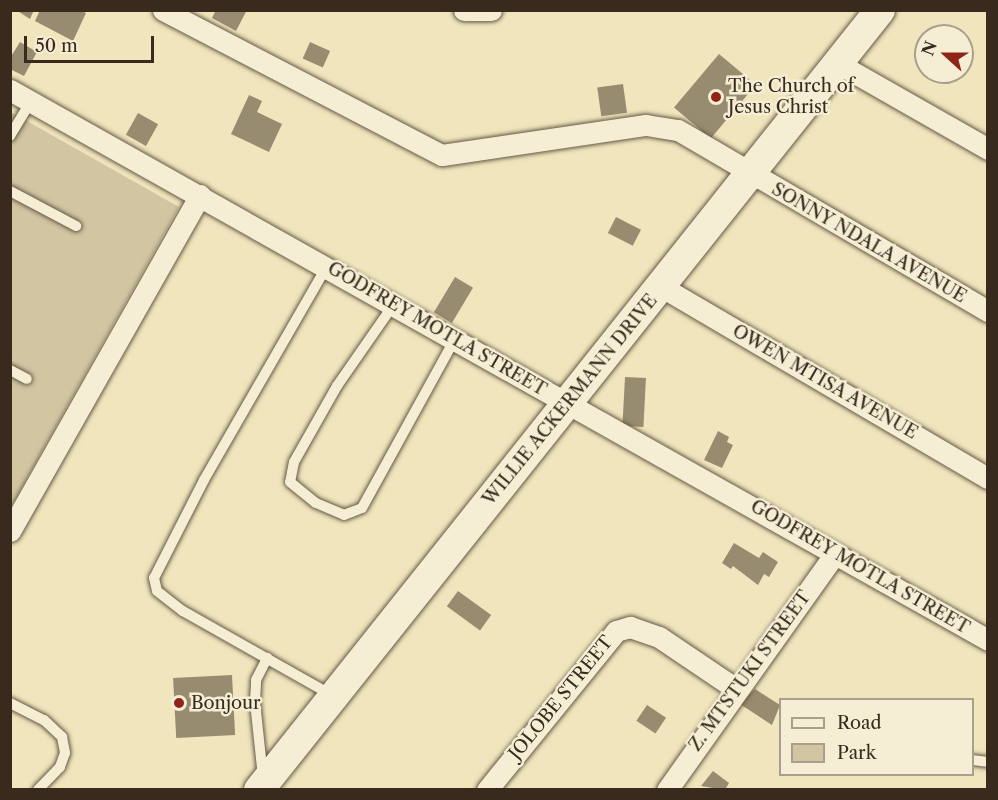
<!DOCTYPE html>
<style>
body{margin:0}
#map{position:relative;width:998px;height:800px;overflow:hidden;background:#f0e5bd;font-family:"Libre Caslon Text",serif}
div>[style]{position:absolute}
.green>*{inset:0;background:#d1c5a2}
.building>*{inset:0;background:#988c70;transform-origin:0 0}
.roads{filter:drop-shadow(0 0 2px #665a45) drop-shadow(0 0 2px #665a45)}
.lane>*{height:10px;margin:-5px;padding:0 5px;transform-origin:5px;border-radius:5px;background:#f5eed4}
.street>*{height:21px;margin:-10.5px;padding:0 10.5px;transform-origin:10.5px;border-radius:10.5px;background:#f5eed4}
.secondary>*{height:30px;margin:-15px;padding:0 15px;transform-origin:15px;border-radius:15px;background:#f5eed4}
.dots>*{width:16px;height:16px;translate:-50% -50%;box-sizing:border-box;border:3px solid #f5eed4;border-radius:50%}
span{translate:-50% -50%;white-space:nowrap;text-align:center;line-height:1.15;-webkit-text-stroke:5px #f5eed4;paint-order:stroke}
.poi-label{font-size:18px;color:#382b1d}
.left{translate:0 -50%;text-align:left}
.street-label{font-size:18px;color:#382b1d}
.frame{position:absolute;inset:0;border:12px solid #382b1d;pointer-events:none}
.legend{position:absolute;left:779px;top:698px;width:195px;height:78px;box-sizing:border-box;background:#f5eed4;border:2px solid #a9a08b;margin:0;padding:8px 10px;list-style:none;font-size:18px;color:#382b1d}
.legend li{display:flex;align-items:center;gap:12px;height:30px}
.legend b{width:30px;border:2px solid #a9a08b}
.north{position:absolute;left:914px;top:24px;width:60px;height:60px;box-sizing:border-box;background:#f5eed4;border:2px solid #a9a08b;border-radius:50%;rotate:291deg;font-size:16px;font-weight:700;line-height:24px;text-align:center;color:#382b1d}
.north::after{content:'';display:block;margin:auto;width:21px;height:27px;background:#8f2418;clip-path:polygon(50% 0,100% 100%,50% 72%,0 100%)}
.scale{position:absolute;left:24px;top:36px;width:130px;height:27px;box-sizing:border-box;border:3px solid #382b1d;border-top:0;padding-left:8px;font-size:18px;line-height:21px;white-space:nowrap;color:#382b1d;-webkit-text-stroke:4px #f5eed4;paint-order:stroke}
</style>
<div id="map">
<div class="green">
<div style="clip-path:polygon(11px 112px,179px 207px,11px 506px)"></div>
</div>
<div class="building">
<div style="clip-path:polygon(16px 10px,34px 10px,30px 19px)"></div>
<div style="clip-path:polygon(40px 10px,80px 10px,86px 13px,73px 41px,35px 21px)"></div>
<div style="clip-path:polygon(216px 10px,247px 10px,236px 31px,212px 18px)"></div>
<div style="clip-path:polygon(20px 42px,37px 52px,24px 76px,10px 69px,10px 58px)"></div>
<div style="left:310px;top:42px;width:22px;height:18px;rotate:24deg"></div>
<div style="left:719px;top:54px;width:48px;height:70px;rotate:40deg"></div>
<div style="left:623px;top:84px;width:29px;height:26px;rotate:82deg"></div>
<div style="clip-path:polygon(249px 95px,262px 101px,257px 112px,282px 124px,269px 152px,231px 134px)"></div>
<div style="left:138px;top:113px;width:23px;height:25px;rotate:29deg"></div>
<div style="left:616px;top:217px;width:28px;height:18px;rotate:27deg"></div>
<div style="left:455px;top:277px;width:21px;height:41px;rotate:31deg"></div>
<div style="left:625px;top:377px;width:21px;height:49px;rotate:3deg"></div>
<div style="clip-path:polygon(718px 431px,729px 437px,727px 442px,733px 445px,722px 468px,704px 460px)"></div>
<div style="clip-path:polygon(734px 543px,759px 558px,763px 552px,778px 562px,769px 577px,764px 574px,758px 585px,733px 566px,731px 569px,722px 563px)"></div>
<div style="left:458px;top:591px;width:41px;height:19px;rotate:36deg"></div>
<div style="left:232px;top:675px;width:60px;height:59px;rotate:87deg"></div>
<div style="clip-path:polygon(755px 689px,780px 705px,772px 725px,740px 704px)"></div>
<div style="left:647px;top:705px;width:23px;height:19px;rotate:34deg"></div>
<div style="clip-path:polygon(713px 771px,729px 783px,725px 790px,701px 786px)"></div>
</div>
<div class="roads">
<div class="lane">
<div style="left:10px;top:136px;width:41px;rotate:-59deg"></div>
<div style="left:10px;top:191px;width:75px;rotate:27.9deg"></div>
<div style="left:327px;top:266px;width:247px;rotate:119.9deg"></div>
<div style="left:204px;top:480px;width:110px;rotate:117deg"></div>
<div style="left:154px;top:578px;width:13px;rotate:77deg"></div>
<div style="left:157px;top:591px;width:33px;rotate:38deg"></div>
<div style="left:183px;top:611px;width:172px;rotate:29.5deg"></div>
<div style="left:394px;top:304px;width:100px;rotate:124.8deg"></div>
<div style="left:337px;top:386px;width:87px;rotate:119.5deg"></div>
<div style="left:294px;top:462px;width:20px;rotate:101deg"></div>
<div style="left:290px;top:482px;width:33px;rotate:39deg"></div>
<div style="left:316px;top:503px;width:30px;rotate:23deg"></div>
<div style="left:344px;top:515px;width:19px;rotate:-21deg"></div>
<div style="left:362px;top:508px;width:193px;rotate:-61.2deg"></div>
<div style="left:10px;top:370px;width:19px;rotate:28deg"></div>
<div style="left:10px;top:703px;width:38px;rotate:27deg"></div>
<div style="left:44px;top:720px;width:25px;rotate:43deg"></div>
<div style="left:62px;top:737px;width:16px;rotate:79deg"></div>
<div style="left:65px;top:753px;width:15px;rotate:110deg"></div>
<div style="left:60px;top:767px;width:32px;rotate:134deg"></div>
<div style="left:972px;top:760px;width:16px;rotate:7deg"></div>
<div style="left:263px;top:777px;width:75px;rotate:-96.1deg"></div>
<div style="left:255px;top:702px;width:22px;rotate:-87deg"></div>
<div style="left:256px;top:680px;width:25px;rotate:-63deg"></div>
</div>
<div class="street">
<div style="left:163px;top:10px;width:314px;rotate:27.5deg"></div>
<div style="left:442px;top:155px;width:206px;rotate:-8.4deg"></div>
<div style="left:646px;top:125px;width:32px;rotate:9deg"></div>
<div style="left:678px;top:130px;width:359px;rotate:30.3deg"></div>
<div style="left:464px;top:10px;width:27px"></div>
<div style="left:839px;top:64px;width:172px;rotate:29.7deg"></div>
<div style="left:10px;top:90px;width:1122px;rotate:29.35deg"></div>
<div style="left:662px;top:287px;width:378px;rotate:30.4deg"></div>
<div style="left:10px;top:531px;width:386px;rotate:-60.5deg"></div>
<div style="left:487px;top:790px;width:205px;rotate:-50.9deg"></div>
<div style="left:616px;top:631px;width:15px;rotate:-16deg"></div>
<div style="left:630px;top:627px;width:31px;rotate:19deg"></div>
<div style="left:659px;top:637px;width:93px;rotate:34deg"></div>
<div style="left:667px;top:790px;width:290px;rotate:-54.6deg"></div>
</div>
<div class="secondary">
<div style="left:259px;top:790px;width:997px;rotate:-51.47deg"></div>
</div>
</div>
<div class="dots">
<div style="left:716px;top:97px;background:#8f2418"></div>
<div style="left:179px;top:703px;background:#8f2418"></div>
</div>
<div class="poi-label">
<span class="left" style="left:728px;top:97px">The Church of<br>Jesus Christ</span>
<span class="left" style="left:191px;top:703px">Bonjour</span>
</div>
<div class="street-label">
<span style="left:869px;top:243px;rotate:30deg">SONNY NDALA AVENUE</span>
<span style="left:437px;top:329px;rotate:30deg">GODFREY MOTLA STREET</span>
<span style="left:825px;top:382px;rotate:30deg">OWEN MTISA AVENUE</span>
<span style="left:570px;top:400px;rotate:-51deg">WILLIE ACKERMANN DRIVE</span>
<span style="left:860px;top:567px;rotate:30deg">GODFREY MOTLA STREET</span>
<span style="left:750px;top:671px;rotate:-54deg">Z. MTSTUKI STREET</span>
<span style="left:561px;top:698px;rotate:-51deg">JOLOBE STREET</span>
</div>
<div class="frame"></div>
<ul class="legend">
<li><b style="height:8px;background:#f5eed4"></b>Road</li>
<li><b style="height:16px;background:#d1c5a2"></b>Park</li>
</ul>
<div class="north">N</div>
<div class="scale">50 m</div>
</div>
